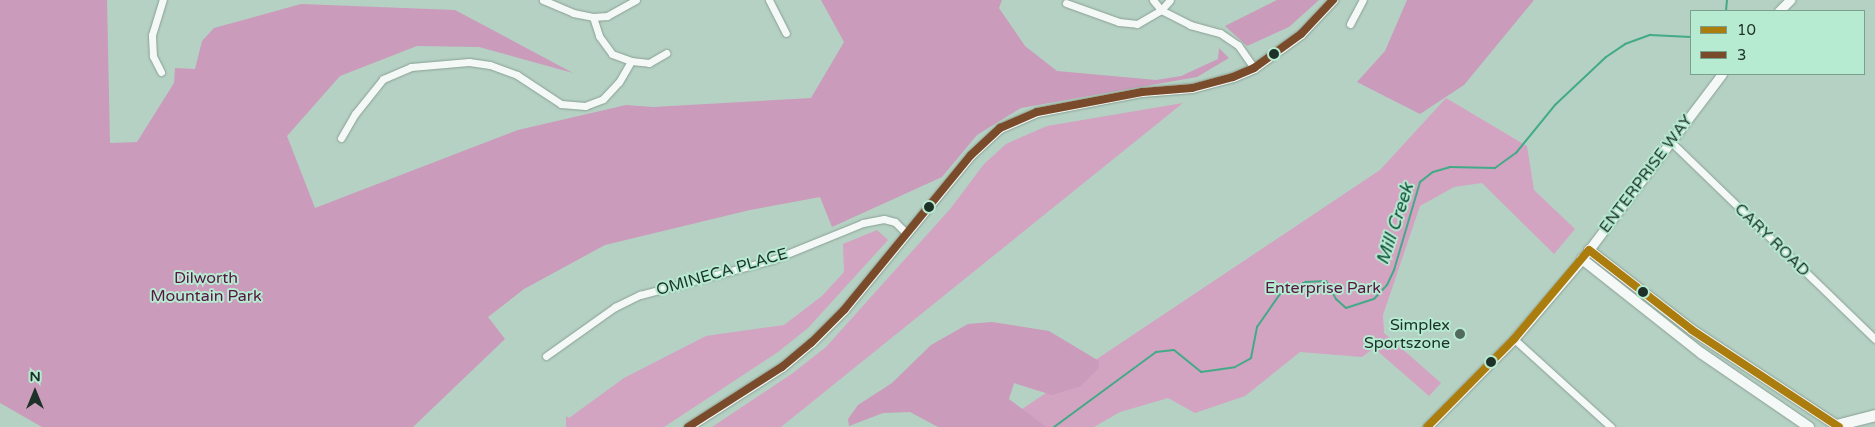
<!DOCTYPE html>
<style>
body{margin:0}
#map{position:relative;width:1875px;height:427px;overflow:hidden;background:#b5d1c3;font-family:"Varela Round",sans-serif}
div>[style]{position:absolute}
.green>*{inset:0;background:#d3a3c2}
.forest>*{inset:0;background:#ca9bba}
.stream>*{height:2px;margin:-1px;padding:0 1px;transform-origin:1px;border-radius:1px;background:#43aa87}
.roads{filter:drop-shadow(0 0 1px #8aa095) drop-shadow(0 0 1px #8aa095)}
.minor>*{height:7px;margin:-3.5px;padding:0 3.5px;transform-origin:3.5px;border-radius:3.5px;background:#f4f8f6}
.tertiary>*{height:9px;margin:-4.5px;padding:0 4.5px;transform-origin:4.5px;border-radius:4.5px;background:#f4f8f6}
.secondary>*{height:10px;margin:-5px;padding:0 5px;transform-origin:5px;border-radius:5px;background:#f4f8f6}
.trunk>*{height:11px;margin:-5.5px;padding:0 5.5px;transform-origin:5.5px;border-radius:5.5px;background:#f4f8f6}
.bus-1>*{height:8px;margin:-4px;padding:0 4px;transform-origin:4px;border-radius:4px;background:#ab7d0e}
.bus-2>*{height:8px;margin:-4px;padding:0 4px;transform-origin:4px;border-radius:4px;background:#7a4b2a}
.dots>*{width:14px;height:14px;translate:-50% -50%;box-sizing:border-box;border:2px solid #b6ead1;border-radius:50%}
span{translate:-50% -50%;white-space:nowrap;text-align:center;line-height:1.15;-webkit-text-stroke:4px #b6ead1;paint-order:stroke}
.street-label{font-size:16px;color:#1d3128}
.park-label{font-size:16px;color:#591543}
.poi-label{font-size:16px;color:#1d3128}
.right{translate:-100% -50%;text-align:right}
.water-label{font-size:18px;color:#0f5039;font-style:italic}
.legend{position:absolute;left:1690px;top:10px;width:175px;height:65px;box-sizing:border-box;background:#b6ead1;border:1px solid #79a08d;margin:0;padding:6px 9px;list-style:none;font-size:15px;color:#1d3128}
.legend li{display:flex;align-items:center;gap:10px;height:25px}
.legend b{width:25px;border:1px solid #79a08d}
.north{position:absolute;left:10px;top:367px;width:50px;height:50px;-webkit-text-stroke:4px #b6ead1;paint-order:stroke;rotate:0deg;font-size:14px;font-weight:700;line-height:20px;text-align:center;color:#1d3128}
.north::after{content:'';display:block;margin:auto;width:18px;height:22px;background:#1d3128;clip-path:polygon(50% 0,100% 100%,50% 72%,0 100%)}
</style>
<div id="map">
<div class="green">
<div style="clip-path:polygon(1446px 98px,1527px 146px,1534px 190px,1575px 229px,1554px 254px,1482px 183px,1454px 187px,1420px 206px,1383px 315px,1384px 333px,1441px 383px,1429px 396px,1374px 348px,1362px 357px,1300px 352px,1245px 396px,1195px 413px,1168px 398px,1120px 412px,1094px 427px,995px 427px,1380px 170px)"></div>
<div style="clip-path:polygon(1183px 103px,781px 427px,712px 427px,793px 373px,826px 347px,951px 208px,984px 164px,1006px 144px,1047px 126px)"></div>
<div style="clip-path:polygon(877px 230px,888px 240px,808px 328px,778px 352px,664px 427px,566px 427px,566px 416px,569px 418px,624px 378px,706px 336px,784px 325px,822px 296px,844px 272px,843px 244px)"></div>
</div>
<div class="forest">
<div style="clip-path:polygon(0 0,107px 0,110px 143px,137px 142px,174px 83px,175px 68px,195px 69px,202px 41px,214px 28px,301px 4px,455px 10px,573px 73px,479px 47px,417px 46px,340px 76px,287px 136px,315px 208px,518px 130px,626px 105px,653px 107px,811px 98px,844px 42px,821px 0,1002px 0,999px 8px,1025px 46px,1057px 71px,1156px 80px,1181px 76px,1218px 59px,1219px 48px,1229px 58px,1197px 77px,1021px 108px,977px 135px,942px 177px,832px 227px,820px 197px,750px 210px,605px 245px,524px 289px,488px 317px,505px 339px,413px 427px,42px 427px,0 403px)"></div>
<div style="clip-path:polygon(1277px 0,1319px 0,1289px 27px,1247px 46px,1225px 26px)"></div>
<div style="clip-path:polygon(1407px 0,1534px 0,1464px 85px,1420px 114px,1357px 82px,1385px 51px)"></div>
<div style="clip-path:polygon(992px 322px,1049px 331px,1099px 361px,1098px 369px,1081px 386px,1052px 395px,1014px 383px,1009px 399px,1046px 427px,938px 427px,910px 412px,883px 413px,849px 426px,848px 419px,858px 405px,892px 383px,931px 345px,968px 324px)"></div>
</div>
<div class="stream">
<div style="left:1726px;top:11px;width:11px;rotate:-85deg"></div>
<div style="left:1054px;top:427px;width:127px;rotate:-36.3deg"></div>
<div style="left:1156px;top:352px;width:18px;rotate:-6deg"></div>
<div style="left:1174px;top:350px;width:35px;rotate:39deg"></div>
<div style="left:1201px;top:372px;width:34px;rotate:-8deg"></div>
<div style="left:1235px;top:367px;width:18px;rotate:-29deg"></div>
<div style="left:1251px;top:358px;width:32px;rotate:-79deg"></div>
<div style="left:1257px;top:327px;width:40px;rotate:-55.1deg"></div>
<div style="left:1280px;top:294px;width:29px;rotate:-25deg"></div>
<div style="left:1306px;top:282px;width:20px;rotate:-3deg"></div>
<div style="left:1326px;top:281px;width:21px;rotate:61deg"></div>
<div style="left:1336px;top:299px;width:13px;rotate:42deg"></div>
<div style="left:1346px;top:308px;width:29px;rotate:-18deg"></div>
<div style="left:1374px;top:299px;width:19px;rotate:-47deg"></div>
<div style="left:1387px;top:285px;width:17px;rotate:-65deg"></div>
<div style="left:1394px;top:270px;width:92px;rotate:-73.5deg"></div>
<div style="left:1420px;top:182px;width:16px;rotate:-38deg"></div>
<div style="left:1433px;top:172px;width:18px;rotate:-16deg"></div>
<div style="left:1450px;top:167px;width:45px;rotate:1.3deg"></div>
<div style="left:1495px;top:168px;width:26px;rotate:-36deg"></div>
<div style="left:1516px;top:153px;width:62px;rotate:-50.9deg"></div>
<div style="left:1555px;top:105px;width:70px;rotate:-43.3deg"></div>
<div style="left:1606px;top:57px;width:23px;rotate:-34deg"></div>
<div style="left:1625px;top:44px;width:27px;rotate:-20deg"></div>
<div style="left:1650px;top:35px;width:41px;rotate:2.8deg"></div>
</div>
<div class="roads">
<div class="minor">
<div style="left:543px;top:0;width:33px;rotate:23deg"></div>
<div style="left:573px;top:13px;width:20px;rotate:11deg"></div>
<div style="left:593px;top:17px;width:14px;rotate:-4deg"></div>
<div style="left:607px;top:16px;width:33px;rotate:-29deg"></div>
<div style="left:769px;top:0;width:37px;rotate:63deg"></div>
<div style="left:1153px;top:0;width:13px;rotate:51deg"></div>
<div style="left:1161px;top:10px;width:33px;rotate:27deg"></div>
<div style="left:1190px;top:25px;width:31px;rotate:15deg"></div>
<div style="left:1220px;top:33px;width:22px;rotate:34deg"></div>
<div style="left:1238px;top:45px;width:28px;rotate:55deg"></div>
<div style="left:1066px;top:3px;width:56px;rotate:19.7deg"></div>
<div style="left:1119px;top:22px;width:18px;rotate:6deg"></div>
<div style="left:1137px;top:24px;width:28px;rotate:-30deg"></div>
<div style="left:1161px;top:10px;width:13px;rotate:-48deg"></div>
<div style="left:593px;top:17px;width:20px;rotate:72deg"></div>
<div style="left:599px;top:36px;width:22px;rotate:54deg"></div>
<div style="left:612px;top:54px;width:20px;rotate:20deg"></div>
<div style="left:631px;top:61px;width:18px;rotate:6deg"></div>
<div style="left:649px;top:63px;width:20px;rotate:-30deg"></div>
<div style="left:1350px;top:24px;width:27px;rotate:-62deg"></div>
<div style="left:161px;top:72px;width:18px;rotate:-117deg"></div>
<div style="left:153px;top:56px;width:21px;rotate:-93deg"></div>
<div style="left:152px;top:35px;width:37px;rotate:-73deg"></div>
<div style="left:341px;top:138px;width:28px;rotate:-60deg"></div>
<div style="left:355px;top:114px;width:45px;rotate:-51.3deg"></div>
<div style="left:383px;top:79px;width:30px;rotate:-23deg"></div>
<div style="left:411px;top:67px;width:58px;rotate:-4.9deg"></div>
<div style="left:469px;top:62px;width:21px;rotate:8deg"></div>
<div style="left:490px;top:65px;width:29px;rotate:20deg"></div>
<div style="left:517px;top:75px;width:53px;rotate:33.4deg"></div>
<div style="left:561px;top:104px;width:24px;rotate:5deg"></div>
<div style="left:585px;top:106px;width:19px;rotate:-21deg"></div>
<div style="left:603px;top:99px;width:23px;rotate:-47deg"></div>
<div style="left:619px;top:82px;width:24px;rotate:-60deg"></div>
<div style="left:1670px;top:141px;width:285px;rotate:44deg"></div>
<div style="left:1514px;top:339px;width:131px;rotate:42.2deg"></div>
<div style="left:546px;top:356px;width:85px;rotate:-35.4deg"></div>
<div style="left:615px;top:307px;width:28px;rotate:-26deg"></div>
<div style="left:640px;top:295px;width:137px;rotate:-14.9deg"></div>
<div style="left:772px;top:260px;width:98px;rotate:-22.1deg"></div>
<div style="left:863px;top:223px;width:21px;rotate:-11deg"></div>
<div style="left:884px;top:219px;width:11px;rotate:15deg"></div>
<div style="left:895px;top:222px;width:16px;rotate:45deg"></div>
</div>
<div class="tertiary">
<div style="left:1779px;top:11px;width:16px;rotate:-45deg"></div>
<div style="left:688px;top:427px;width:112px;rotate:-32.6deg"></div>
<div style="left:782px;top:367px;width:38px;rotate:-40deg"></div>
<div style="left:811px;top:343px;width:47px;rotate:-45deg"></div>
<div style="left:844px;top:310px;width:200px;rotate:-50.7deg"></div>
<div style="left:971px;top:155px;width:40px;rotate:-43deg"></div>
<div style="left:1000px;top:128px;width:40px;rotate:-23.4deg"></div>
<div style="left:1037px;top:112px;width:107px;rotate:-10.8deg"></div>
<div style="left:1142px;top:92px;width:50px;rotate:-4.6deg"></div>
<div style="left:1192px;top:88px;width:42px;rotate:-15deg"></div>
<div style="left:1233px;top:77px;width:23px;rotate:-23deg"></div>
<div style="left:1254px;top:68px;width:58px;rotate:-35.9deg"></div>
<div style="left:1301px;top:34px;width:47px;rotate:-46.7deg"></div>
<div style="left:1427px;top:427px;width:124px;rotate:-45.3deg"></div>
<div style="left:1514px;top:339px;width:105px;rotate:-49.6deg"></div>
<div style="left:1582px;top:259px;width:232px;rotate:-52.9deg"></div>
</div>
<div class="secondary">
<div style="left:1589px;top:250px;width:130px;rotate:37.8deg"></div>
<div style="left:1692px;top:330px;width:176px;rotate:33.4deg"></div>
<div style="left:1582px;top:259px;width:152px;rotate:38.3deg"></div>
<div style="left:1701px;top:353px;width:131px;rotate:34.4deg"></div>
</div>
<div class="trunk">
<div style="left:1836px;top:425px;width:40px;rotate:-14.4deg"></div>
</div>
</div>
<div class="bus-1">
<div style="left:1427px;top:427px;width:124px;rotate:-45.3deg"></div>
<div style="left:1514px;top:339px;width:116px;rotate:-49.9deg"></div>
<div style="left:1589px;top:250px;width:130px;rotate:37.8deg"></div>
<div style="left:1692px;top:330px;width:176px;rotate:33.4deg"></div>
</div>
<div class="bus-2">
<div style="left:688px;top:427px;width:112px;rotate:-32.6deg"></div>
<div style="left:782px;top:367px;width:38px;rotate:-40deg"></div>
<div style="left:811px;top:343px;width:47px;rotate:-45deg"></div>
<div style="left:844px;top:310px;width:200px;rotate:-50.7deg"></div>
<div style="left:971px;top:155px;width:40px;rotate:-43deg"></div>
<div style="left:1000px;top:128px;width:40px;rotate:-23.4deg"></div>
<div style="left:1037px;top:112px;width:107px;rotate:-10.8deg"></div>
<div style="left:1142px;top:92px;width:50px;rotate:-4.6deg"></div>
<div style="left:1192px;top:88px;width:42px;rotate:-15deg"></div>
<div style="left:1233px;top:77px;width:23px;rotate:-23deg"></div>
<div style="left:1254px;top:68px;width:58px;rotate:-35.9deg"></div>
<div style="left:1301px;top:34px;width:47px;rotate:-46.7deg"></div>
</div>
<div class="dots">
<div style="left:1274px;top:54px;background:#1d3128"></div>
<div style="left:929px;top:207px;background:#1d3128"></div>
<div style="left:1643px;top:292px;background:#1d3128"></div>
<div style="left:1460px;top:334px;background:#52695e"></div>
<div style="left:1491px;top:362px;background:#1d3128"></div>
</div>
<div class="street-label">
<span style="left:1646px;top:174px;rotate:-53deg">ENTERPRISE WAY</span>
<span style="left:1772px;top:240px;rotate:44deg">CARY ROAD</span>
<span style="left:722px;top:272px;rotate:-16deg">OMINECA PLACE</span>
</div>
<div class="park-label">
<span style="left:206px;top:287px">Dilworth<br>Mountain Park</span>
<span style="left:1323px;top:288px">Enterprise Park</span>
</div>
<div class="poi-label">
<span class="right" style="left:1450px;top:334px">Simplex<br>Sportszone</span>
</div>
<div class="water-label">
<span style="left:1395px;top:224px;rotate:-72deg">Mill Creek</span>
</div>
<ul class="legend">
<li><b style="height:6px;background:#ab7d0e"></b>10</li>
<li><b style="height:6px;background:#7a4b2a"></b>3</li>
</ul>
<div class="north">N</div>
</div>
